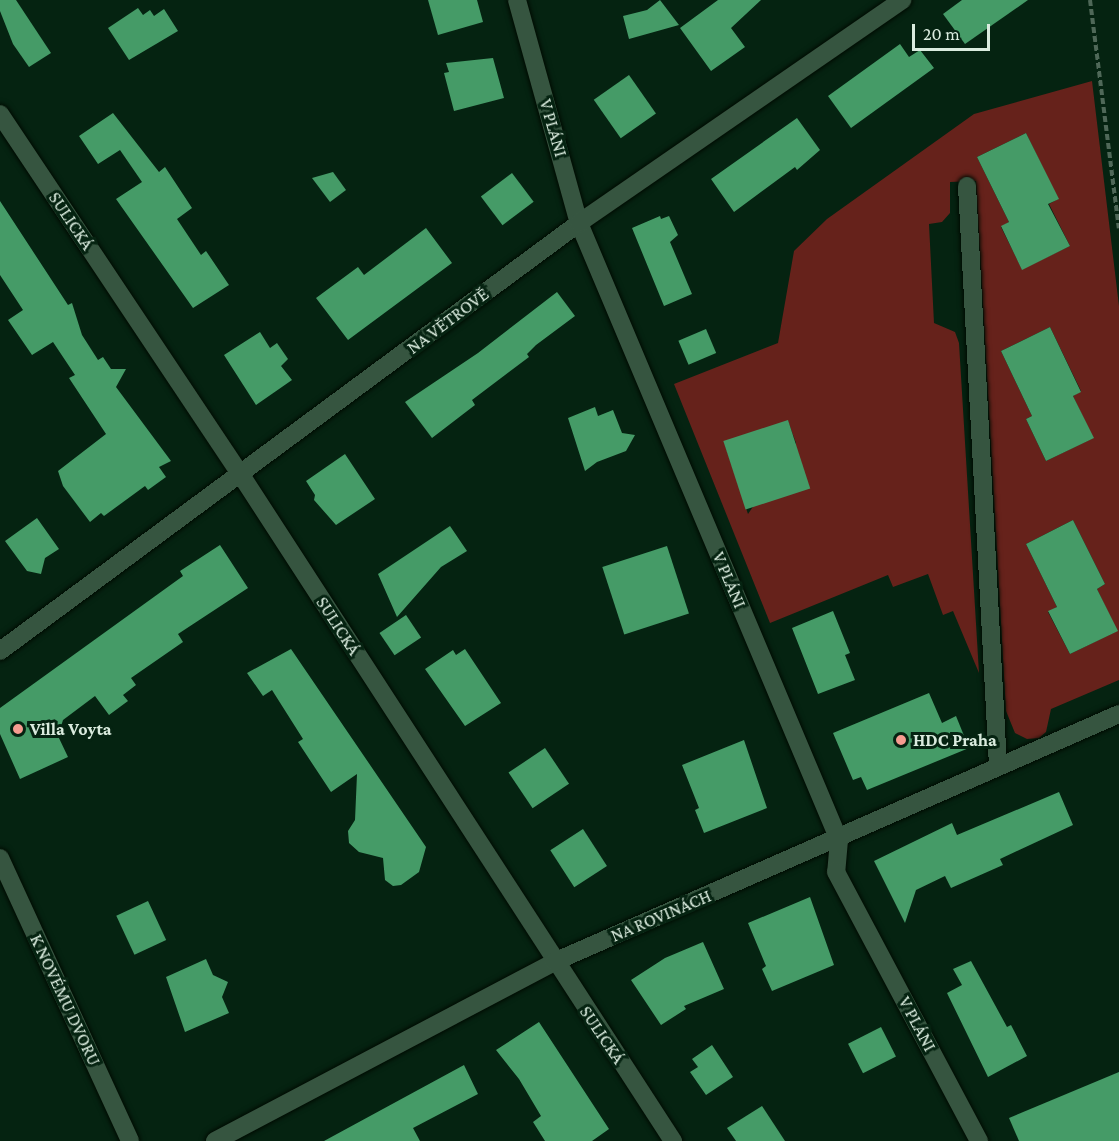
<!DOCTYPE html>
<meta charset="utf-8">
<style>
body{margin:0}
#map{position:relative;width:1119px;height:1141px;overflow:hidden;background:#052311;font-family:"Crimson Pro",serif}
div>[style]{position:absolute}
.green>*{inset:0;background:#66221b}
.building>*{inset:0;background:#459b67;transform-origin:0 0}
.path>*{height:4px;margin-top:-2px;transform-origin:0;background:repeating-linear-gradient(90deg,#4f6858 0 6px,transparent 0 9px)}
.roads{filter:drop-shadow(0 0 2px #000b02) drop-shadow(0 0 2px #000b02)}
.street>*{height:18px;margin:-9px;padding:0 9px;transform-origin:9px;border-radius:9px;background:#365540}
.dots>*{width:16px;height:16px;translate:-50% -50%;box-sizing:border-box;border:3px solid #052311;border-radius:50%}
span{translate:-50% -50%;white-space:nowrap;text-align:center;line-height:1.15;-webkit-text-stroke:6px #052311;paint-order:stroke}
.street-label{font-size:18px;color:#daebde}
.poi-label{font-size:18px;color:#daebde;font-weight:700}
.left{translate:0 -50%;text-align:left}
.scale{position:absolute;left:912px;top:24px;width:78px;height:27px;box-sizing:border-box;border:3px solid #daebde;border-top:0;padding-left:8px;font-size:18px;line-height:21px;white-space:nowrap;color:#daebde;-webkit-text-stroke:4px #052311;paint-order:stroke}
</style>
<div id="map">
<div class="green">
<div style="clip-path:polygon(evenodd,1092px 81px,1119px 306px,1119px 680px,1051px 709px,1046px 732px,1039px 738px,1027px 739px,1015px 733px,1006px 711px,976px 181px,950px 182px,950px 213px,942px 222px,929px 224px,934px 323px,955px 332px,959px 343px,979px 673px,953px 611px,943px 615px,928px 574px,893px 587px,888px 575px,770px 623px,674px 384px,778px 343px,794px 251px,827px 219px,974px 114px,1092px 81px,1026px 133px,1058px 199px,1049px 204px,1070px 246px,1022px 269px,1001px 227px,1009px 222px,977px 157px,1026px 133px,1092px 81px,1050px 327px,1081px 391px,1073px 396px,1093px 438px,1046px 461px,1026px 419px,1032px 416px,1001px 351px,1050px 327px,1092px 81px,788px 421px,796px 443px,748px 514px,725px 445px,788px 421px,1092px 81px,1073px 520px,1105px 584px,1097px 589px,1117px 631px,1070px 654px,1048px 612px,1057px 607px,1026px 544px,1073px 520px)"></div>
</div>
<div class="building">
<div style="clip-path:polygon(0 0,16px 0,51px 53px,29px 67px,13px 44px,0 11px)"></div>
<div style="clip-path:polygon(428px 0,477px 0,483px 22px,438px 35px)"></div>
<div style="clip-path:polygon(660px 0,679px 25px,629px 39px,623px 16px,647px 10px)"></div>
<div style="clip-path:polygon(718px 0,761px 0,731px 28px,745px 47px,711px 71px,680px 28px)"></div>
<div style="clip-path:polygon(962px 0,1028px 0,965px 44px,943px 14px)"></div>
<div style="clip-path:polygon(138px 8px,143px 15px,150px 10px,154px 16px,164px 9px,178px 31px,129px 60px,108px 28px)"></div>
<div style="clip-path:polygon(900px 44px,909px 57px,920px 50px,934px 68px,851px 128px,828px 96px)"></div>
<div style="clip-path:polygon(493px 58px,504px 98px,454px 111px,444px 73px,449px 72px,446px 63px)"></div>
<div style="left:629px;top:75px;width:47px;height:43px;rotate:55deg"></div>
<div style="clip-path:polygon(113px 113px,159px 172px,165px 167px,192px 208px,177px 219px,201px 255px,206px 251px,229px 285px,193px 308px,116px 199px,142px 182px,120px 150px,98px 164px,79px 136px)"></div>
<div style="clip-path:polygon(797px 118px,820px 150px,797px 170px,795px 167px,734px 212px,711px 179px)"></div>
<div style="clip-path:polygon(1026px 133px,1059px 199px,1048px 204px,1070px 246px,1022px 270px,1001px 226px,1009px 222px,977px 157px)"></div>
<div style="clip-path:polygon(333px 172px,346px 190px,330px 202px,312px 178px)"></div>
<div style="left:512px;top:173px;width:36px;height:39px;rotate:53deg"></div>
<div style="clip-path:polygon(0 201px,68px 305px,72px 303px,82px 335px,98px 360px,103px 357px,111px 369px,126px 369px,116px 387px,171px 461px,159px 467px,166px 477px,148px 490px,145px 486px,104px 516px,101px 513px,90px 522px,63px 486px,58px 471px,106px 434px,69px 378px,75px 375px,53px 342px,32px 355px,8px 320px,23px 310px,0 275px)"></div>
<div style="clip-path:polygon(660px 216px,661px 219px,669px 216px,678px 235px,670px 242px,692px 294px,664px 306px,632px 228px)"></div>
<div style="clip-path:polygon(426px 228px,452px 263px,348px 340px,316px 298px,358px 267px,364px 275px)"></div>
<div style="clip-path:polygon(557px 292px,575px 316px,536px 345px,527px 354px,529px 357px,472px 400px,475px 405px,432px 438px,405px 402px,478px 353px)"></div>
<div style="clip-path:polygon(1050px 327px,1081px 392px,1073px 396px,1094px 438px,1046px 461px,1026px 419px,1032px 416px,1001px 351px)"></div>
<div style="left:706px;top:329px;width:26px;height:30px;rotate:67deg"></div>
<div style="clip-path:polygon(260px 332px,270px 348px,277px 343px,288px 359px,281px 366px,292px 380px,256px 405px,224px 355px)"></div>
<div style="clip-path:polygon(595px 407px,598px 416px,613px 410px,622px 433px,635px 435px,626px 451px,597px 462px,585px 471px,568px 418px)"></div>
<div style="left:788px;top:420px;width:72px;height:68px;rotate:72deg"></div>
<div style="clip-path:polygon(345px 454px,375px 499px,336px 525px,314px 500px,315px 495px,306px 481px)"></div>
<div style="clip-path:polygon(37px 518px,59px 549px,45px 558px,41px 574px,27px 571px,5px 541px)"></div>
<div style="clip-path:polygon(1073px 520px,1105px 584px,1097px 589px,1118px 631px,1070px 654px,1048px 611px,1057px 607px,1026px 544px)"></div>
<div style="clip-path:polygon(450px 526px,467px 551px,441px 567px,397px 617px,378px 574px)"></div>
<div style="clip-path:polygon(220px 545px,248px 588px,178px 634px,183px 642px,131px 678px,136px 685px,123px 695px,128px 701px,109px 715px,95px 696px,63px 720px,58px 736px,68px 757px,20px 779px,0 734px,0 708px,183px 576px,180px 571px)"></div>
<div style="left:667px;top:546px;width:71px;height:68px;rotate:72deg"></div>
<div style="clip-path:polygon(833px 611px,850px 653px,845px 655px,855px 680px,818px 694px,792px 628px)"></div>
<div style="left:406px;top:615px;width:27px;height:32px;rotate:56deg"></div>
<div style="clip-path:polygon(291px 649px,426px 847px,419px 872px,401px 885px,393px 886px,385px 880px,383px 858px,359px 852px,349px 843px,348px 831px,355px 820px,357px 774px,331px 792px,298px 742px,303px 739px,272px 690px,263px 696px,247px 673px)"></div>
<div style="clip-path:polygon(465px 649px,501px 703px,465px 726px,425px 669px,453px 650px,456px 655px)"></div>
<div style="clip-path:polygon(929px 693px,942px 723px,956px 716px,969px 748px,867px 790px,861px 777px,853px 780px,833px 733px)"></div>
<div style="clip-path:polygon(744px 740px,767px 808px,704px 833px,695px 810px,699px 808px,682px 765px)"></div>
<div style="left:545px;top:748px;width:43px;height:44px;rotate:56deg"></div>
<div style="clip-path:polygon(1059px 792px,1073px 825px,1000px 859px,1003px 865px,951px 888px,945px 876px,916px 890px,905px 923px,874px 861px,952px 823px,957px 835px)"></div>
<div style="left:583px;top:829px;width:44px;height:39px;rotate:57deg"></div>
<div style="clip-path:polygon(810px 897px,834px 965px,772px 991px,762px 969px,766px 966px,748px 923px)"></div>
<div style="left:148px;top:901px;width:43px;height:35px;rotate:65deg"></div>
<div style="clip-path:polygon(703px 942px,724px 989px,684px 1006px,686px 1009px,661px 1025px,631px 980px,665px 958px)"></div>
<div style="clip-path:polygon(206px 959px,213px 975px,228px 982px,222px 997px,229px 1013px,185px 1032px,166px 977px)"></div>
<div style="clip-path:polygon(971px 961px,1007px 1027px,1011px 1025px,1027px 1056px,988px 1077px,947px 993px,962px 985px,953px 969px)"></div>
<div style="clip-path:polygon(539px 1022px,609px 1129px,592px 1141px,545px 1141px,533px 1122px,541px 1116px,519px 1079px,496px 1050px)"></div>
<div style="left:881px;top:1027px;width:33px;height:37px;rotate:63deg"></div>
<div style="clip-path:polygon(712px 1045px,733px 1077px,706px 1095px,690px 1072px,698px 1067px,692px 1059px)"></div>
<div style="clip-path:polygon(464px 1065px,478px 1094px,413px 1128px,420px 1141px,324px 1141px)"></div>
<div style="clip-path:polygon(1119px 1072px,1119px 1141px,1019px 1141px,1009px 1118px)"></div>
<div style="clip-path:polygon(762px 1106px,785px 1141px,736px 1141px,727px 1128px)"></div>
</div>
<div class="path">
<div style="left:1090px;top:0;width:230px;rotate:82.8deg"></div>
</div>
<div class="roads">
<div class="street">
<div style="left:517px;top:0;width:231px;rotate:74.5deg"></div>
<div style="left:579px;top:223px;width:670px;rotate:67.15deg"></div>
<div style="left:839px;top:840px;width:32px;rotate:95deg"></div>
<div style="left:836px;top:872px;width:305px;rotate:62deg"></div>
<div style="left:0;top:114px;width:434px;rotate:56.3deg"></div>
<div style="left:241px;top:475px;width:794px;rotate:57.03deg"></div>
<div style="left:967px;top:186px;width:580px;rotate:86.94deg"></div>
<div style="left:0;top:651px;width:720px;rotate:-36.47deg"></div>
<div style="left:579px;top:223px;width:393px;rotate:-34.6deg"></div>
<div style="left:0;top:858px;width:311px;rotate:65.3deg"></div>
<div style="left:215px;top:1141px;width:383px;rotate:-27.8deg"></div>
<div style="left:554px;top:962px;width:617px;rotate:-23.7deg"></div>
</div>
</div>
<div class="dots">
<div style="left:18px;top:729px;background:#f59c90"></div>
<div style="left:901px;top:740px;background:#f59c90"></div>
</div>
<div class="street-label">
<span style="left:553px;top:128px;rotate:74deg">V PLÁNI</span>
<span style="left:71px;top:221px;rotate:56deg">SULICKÁ</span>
<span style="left:448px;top:321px;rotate:-37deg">NA VĚTROVĚ</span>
<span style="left:729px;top:580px;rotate:67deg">V PLÁNI</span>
<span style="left:338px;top:626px;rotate:57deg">SULICKÁ</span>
<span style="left:661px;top:916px;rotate:-23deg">NA ROVINÁCH</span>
<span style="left:65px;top:1000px;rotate:65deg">K NOVÉMU DVORU</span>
<span style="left:917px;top:1024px;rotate:62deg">V PLÁNI</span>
<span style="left:602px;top:1035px;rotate:56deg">SULICKÁ</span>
</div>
<div class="poi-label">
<span class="left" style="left:30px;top:729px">Villa Voyta</span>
<span class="left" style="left:913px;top:740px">HDC Praha</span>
</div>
<div class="scale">20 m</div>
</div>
